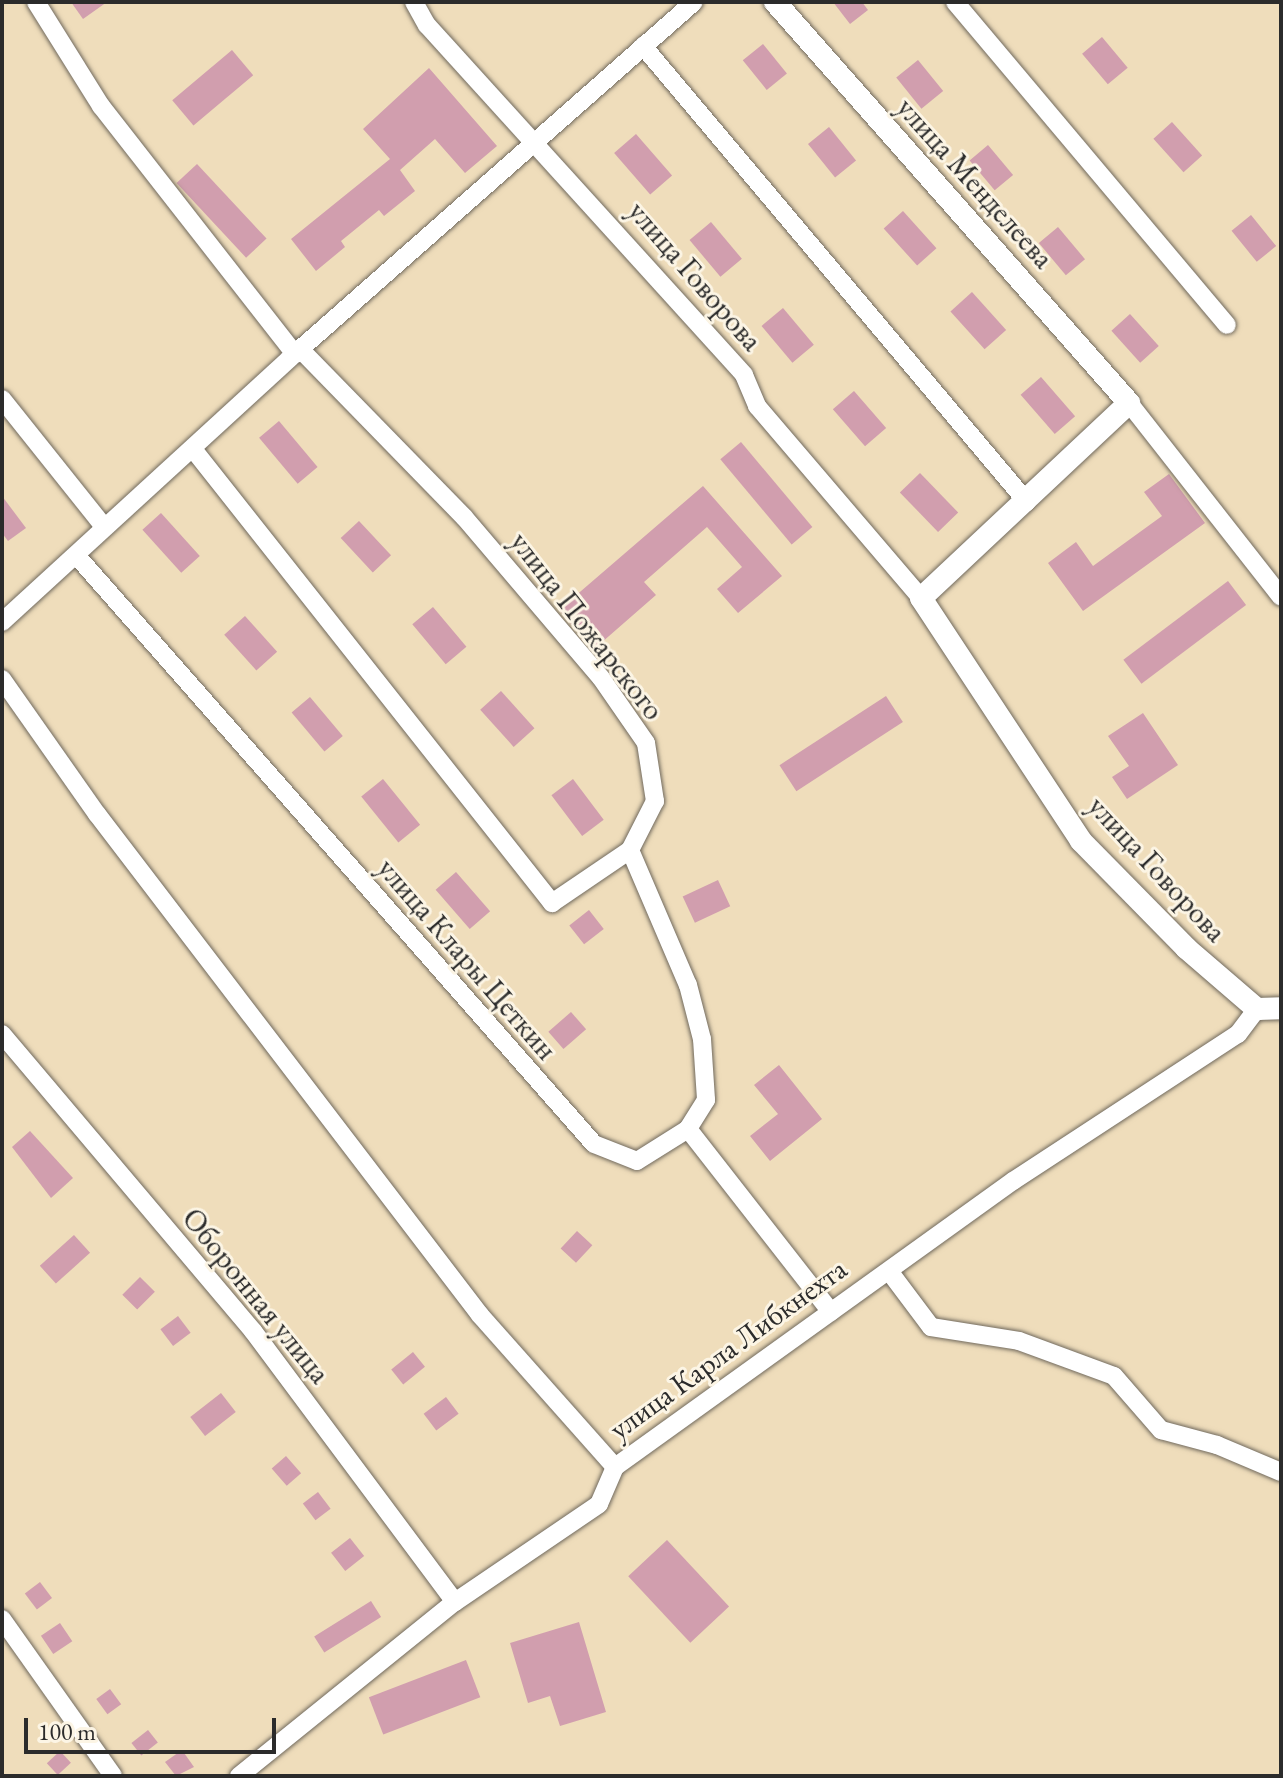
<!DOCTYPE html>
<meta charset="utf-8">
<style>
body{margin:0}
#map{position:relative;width:1283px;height:1778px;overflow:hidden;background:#efddbb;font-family:"EB Garamond",serif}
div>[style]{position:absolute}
.building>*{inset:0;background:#d19eae;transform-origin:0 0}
.roads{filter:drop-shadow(0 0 2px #70695d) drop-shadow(0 0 2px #70695d)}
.minor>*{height:18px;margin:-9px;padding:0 9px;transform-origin:9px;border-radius:9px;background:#fff}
.tertiary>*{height:22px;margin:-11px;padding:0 11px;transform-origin:11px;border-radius:11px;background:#fff}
span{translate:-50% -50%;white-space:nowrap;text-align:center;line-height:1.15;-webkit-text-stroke:6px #fcf5e5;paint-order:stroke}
.street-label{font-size:30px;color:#2b2b2b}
.frame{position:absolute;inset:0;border:4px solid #2b2b2b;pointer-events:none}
.scale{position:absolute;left:24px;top:1718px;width:252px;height:36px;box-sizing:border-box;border:4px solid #2b2b2b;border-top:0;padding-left:10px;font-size:24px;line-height:28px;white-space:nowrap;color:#2b2b2b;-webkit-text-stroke:6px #fcf5e5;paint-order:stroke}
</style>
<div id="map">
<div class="building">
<div style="clip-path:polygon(71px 2px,107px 2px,83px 19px)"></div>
<div style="clip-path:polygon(833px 2px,862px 2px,868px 10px,850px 24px)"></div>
<div style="left:1102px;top:37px;width:40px;height:26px;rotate:50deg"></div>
<div style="left:763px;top:44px;width:38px;height:26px;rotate:51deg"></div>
<div style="left:232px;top:50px;width:33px;height:78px;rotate:50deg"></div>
<div style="left:918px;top:60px;width:40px;height:28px;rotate:51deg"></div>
<div style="clip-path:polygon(429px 68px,497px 146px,465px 173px,435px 139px,400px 170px,415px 191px,384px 216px,379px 210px,341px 241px,345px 247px,316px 271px,291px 239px,390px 159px,363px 129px)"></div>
<div style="left:1172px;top:122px;width:45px;height:25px;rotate:48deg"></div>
<div style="left:829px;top:127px;width:43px;height:27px;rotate:51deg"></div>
<div style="left:636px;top:134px;width:55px;height:29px;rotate:49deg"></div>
<div style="left:988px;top:145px;width:39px;height:24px;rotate:50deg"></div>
<div style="left:197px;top:164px;width:102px;height:28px;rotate:47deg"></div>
<div style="left:903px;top:211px;width:50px;height:26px;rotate:48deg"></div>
<div style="left:1251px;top:215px;width:40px;height:25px;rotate:51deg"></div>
<div style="left:711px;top:222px;width:48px;height:28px;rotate:50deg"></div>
<div style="left:1058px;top:227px;width:42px;height:25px;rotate:50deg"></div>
<div style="left:972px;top:292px;width:51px;height:29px;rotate:48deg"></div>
<div style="left:783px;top:308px;width:48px;height:28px;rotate:50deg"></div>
<div style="left:1130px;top:314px;width:43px;height:25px;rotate:48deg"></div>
<div style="left:1041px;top:377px;width:52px;height:27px;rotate:49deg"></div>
<div style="left:854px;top:391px;width:49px;height:28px;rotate:49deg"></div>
<div style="left:279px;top:421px;width:60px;height:26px;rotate:50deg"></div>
<div style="left:741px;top:442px;width:111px;height:27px;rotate:50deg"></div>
<div style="left:920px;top:473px;width:55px;height:28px;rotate:46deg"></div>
<div style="clip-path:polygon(1169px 474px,1205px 523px,1083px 611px,1048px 563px,1076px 542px,1093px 566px,1162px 516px,1144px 492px)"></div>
<div style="clip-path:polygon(703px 486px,782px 576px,738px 613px,717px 589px,742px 567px,707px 527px,644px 582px,656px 595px,593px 650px,559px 610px)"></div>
<div style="clip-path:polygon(2px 496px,26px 528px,8px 541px,2px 533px)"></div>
<div style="left:161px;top:513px;width:58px;height:25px;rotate:48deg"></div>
<div style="left:359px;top:521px;width:47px;height:25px;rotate:47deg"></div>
<div style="left:1228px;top:581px;width:30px;height:131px;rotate:53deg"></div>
<div style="left:433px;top:607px;width:52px;height:27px;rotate:50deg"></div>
<div style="left:245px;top:616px;width:48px;height:28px;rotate:48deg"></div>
<div style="left:501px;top:691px;width:50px;height:28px;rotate:48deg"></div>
<div style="left:886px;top:696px;width:31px;height:127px;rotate:57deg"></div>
<div style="left:310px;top:697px;width:51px;height:24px;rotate:50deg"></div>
<div style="clip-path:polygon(1143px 713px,1178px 765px,1127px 799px,1112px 777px,1129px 766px,1108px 736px)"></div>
<div style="left:383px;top:779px;width:59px;height:28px;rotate:51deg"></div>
<div style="left:573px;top:779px;width:51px;height:27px;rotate:53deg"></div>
<div style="left:456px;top:872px;width:52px;height:27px;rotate:49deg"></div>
<div style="left:718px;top:880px;width:29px;height:39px;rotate:65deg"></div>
<div style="left:589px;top:910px;width:24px;height:25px;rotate:52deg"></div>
<div style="left:571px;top:1012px;width:23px;height:30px;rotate:49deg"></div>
<div style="clip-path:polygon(779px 1065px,822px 1119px,770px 1161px,750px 1136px,778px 1114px,754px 1085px)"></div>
<div style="clip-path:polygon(30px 1131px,73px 1178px,51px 1198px,12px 1147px)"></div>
<div style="left:577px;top:1231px;width:21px;height:24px;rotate:43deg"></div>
<div style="left:74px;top:1235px;width:24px;height:46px;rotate:48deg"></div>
<div style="left:140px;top:1277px;width:21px;height:25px;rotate:45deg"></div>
<div style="left:178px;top:1316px;width:21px;height:22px;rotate:53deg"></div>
<div style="left:413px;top:1352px;width:19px;height:28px;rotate:51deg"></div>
<div style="left:221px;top:1393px;width:24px;height:39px;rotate:52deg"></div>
<div style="left:446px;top:1397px;width:21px;height:28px;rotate:53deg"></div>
<div style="left:286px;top:1456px;width:23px;height:19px;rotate:49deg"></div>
<div style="left:318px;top:1492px;width:21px;height:19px;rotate:53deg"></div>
<div style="left:350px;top:1538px;width:23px;height:24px;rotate:52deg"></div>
<div style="left:667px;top:1540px;width:91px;height:53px;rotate:47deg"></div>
<div style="left:40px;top:1582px;width:20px;height:19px;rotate:53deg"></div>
<div style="left:371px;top:1601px;width:19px;height:67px;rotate:58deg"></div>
<div style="clip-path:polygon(579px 1622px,606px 1712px,560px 1726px,550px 1696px,528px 1703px,510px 1643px)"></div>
<div style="left:60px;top:1623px;width:22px;height:23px;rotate:56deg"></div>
<div style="left:466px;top:1660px;width:40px;height:104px;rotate:69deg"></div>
<div style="left:110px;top:1689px;width:19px;height:17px;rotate:54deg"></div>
<div style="left:148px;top:1730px;width:16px;height:21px;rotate:52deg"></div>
<div style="clip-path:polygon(182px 1750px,194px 1767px,176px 1776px,165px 1762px)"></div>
<div style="left:60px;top:1751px;width:16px;height:18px;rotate:47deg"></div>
</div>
<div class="roads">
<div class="minor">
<div style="left:36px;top:2px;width:123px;rotate:58deg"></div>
<div style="left:101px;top:106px;width:315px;rotate:52deg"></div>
<div style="left:414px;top:2px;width:26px;rotate:61deg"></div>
<div style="left:427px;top:25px;width:472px;rotate:47.8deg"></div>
<div style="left:744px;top:375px;width:34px;rotate:67deg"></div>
<div style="left:757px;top:406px;width:253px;rotate:49.5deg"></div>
<div style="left:955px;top:2px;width:422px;rotate:49.9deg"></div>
<div style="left:643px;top:46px;width:596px;rotate:49.9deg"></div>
<div style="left:300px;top:349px;width:235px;rotate:45.7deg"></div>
<div style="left:464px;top:517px;width:211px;rotate:49.6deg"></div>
<div style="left:601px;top:678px;width:79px;rotate:55.3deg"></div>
<div style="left:646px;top:743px;width:59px;rotate:81.2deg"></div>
<div style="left:655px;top:801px;width:55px;rotate:117deg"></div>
<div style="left:630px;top:850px;width:147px;rotate:66.8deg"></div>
<div style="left:688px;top:985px;width:56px;rotate:75.5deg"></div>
<div style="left:702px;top:1039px;width:61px;rotate:86.2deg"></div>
<div style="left:706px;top:1100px;width:34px;rotate:122deg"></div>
<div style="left:2px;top:399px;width:164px;rotate:51.4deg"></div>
<div style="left:1129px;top:403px;width:246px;rotate:51.9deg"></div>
<div style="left:193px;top:449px;width:579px;rotate:51.66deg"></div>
<div style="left:552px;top:903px;width:94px;rotate:-34.2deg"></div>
<div style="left:76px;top:555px;width:784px;rotate:48.67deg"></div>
<div style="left:594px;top:1144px;width:46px;rotate:21.6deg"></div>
<div style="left:637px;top:1161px;width:60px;rotate:-32.1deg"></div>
<div style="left:688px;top:1129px;width:232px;rotate:52deg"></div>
<div style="left:2px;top:622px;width:391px;rotate:-42.5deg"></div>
<div style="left:290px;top:358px;width:538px;rotate:-41.39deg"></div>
<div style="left:2px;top:679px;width:165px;rotate:54.9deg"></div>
<div style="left:97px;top:814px;width:631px;rotate:52.6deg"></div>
<div style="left:480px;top:1315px;width:203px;rotate:48.4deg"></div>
<div style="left:2px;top:1034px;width:389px;rotate:49.8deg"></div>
<div style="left:253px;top:1331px;width:338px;rotate:53.3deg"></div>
<div style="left:889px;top:1271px;width:70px;rotate:53.1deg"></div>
<div style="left:931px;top:1327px;width:89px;rotate:9deg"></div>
<div style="left:1019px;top:1341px;width:101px;rotate:20.2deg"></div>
<div style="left:1114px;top:1376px;width:72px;rotate:49deg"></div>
<div style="left:1161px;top:1430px;width:58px;rotate:15deg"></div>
<div style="left:1217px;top:1445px;width:69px;rotate:22.9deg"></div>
<div style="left:2px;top:1619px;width:192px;rotate:54.7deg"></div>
<div style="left:239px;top:1776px;width:277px;rotate:-38.9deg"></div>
<div style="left:455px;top:1602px;width:174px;rotate:-34.2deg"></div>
<div style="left:599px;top:1504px;width:40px;rotate:-66.6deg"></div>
<div style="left:615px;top:1467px;width:490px;rotate:-35.7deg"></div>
<div style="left:1013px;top:1181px;width:269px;rotate:-33.2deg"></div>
<div style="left:1238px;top:1034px;width:31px;rotate:-53deg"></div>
</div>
<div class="tertiary">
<div style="left:775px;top:2px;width:535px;rotate:48.56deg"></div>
<div style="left:1129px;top:403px;width:285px;rotate:136.8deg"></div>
<div style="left:921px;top:598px;width:291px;rotate:56.6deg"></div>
<div style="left:1081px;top:841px;width:150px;rotate:45.5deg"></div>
<div style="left:1186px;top:948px;width:94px;rotate:40.7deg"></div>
<div style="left:1257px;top:1009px;width:24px;rotate:-2deg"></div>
</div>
</div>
<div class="street-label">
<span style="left:975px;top:183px;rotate:48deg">улица Менделеева</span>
<span style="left:695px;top:276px;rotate:49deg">улица Говорова</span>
<span style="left:587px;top:626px;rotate:52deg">улица Пожарского</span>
<span style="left:1157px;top:869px;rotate:47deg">улица Говорова</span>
<span style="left:467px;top:959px;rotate:49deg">улица Клары Цеткин</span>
<span style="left:256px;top:1296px;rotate:51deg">Оборонная улица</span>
<span style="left:728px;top:1349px;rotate:-36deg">улица Карла Либкнехта</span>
</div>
<div class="frame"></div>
<div class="scale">100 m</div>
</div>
